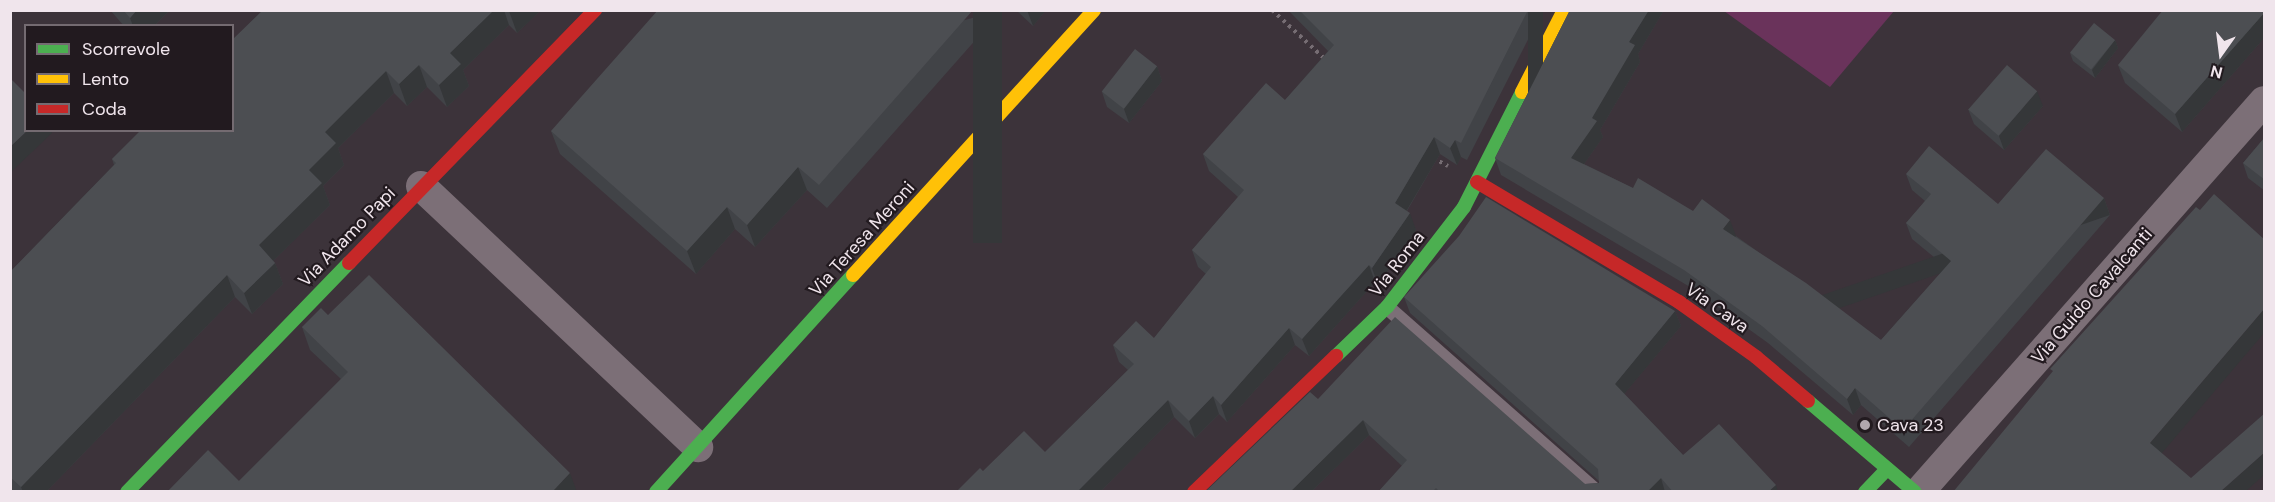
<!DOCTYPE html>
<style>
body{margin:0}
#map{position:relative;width:2275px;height:502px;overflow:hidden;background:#3c333a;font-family:"DM Sans",sans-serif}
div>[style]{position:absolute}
.green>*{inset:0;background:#6a335b}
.path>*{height:4px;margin-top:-2px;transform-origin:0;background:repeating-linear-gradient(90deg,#766d73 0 3px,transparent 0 7.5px)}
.lane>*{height:15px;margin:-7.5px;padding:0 7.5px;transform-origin:7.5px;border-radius:7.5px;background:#7c6f77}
.street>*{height:30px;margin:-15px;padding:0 15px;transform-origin:15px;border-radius:15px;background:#7c6f77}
.fast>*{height:14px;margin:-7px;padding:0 7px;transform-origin:7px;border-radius:7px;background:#4caf50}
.slow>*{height:14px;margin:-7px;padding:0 7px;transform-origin:7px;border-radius:7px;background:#ffc107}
.jam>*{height:14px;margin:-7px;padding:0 7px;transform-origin:7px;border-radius:7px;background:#c62828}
.wall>*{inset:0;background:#414347}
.shaded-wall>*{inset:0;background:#353739;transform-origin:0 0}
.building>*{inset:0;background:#4c4e52;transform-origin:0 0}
.dots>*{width:16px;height:16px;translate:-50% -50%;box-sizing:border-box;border:3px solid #221a1f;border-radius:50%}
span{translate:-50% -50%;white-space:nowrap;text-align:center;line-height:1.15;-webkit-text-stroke:4.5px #221a1f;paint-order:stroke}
.street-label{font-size:18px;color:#f0e5ec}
.poi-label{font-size:18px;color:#f0e5ec}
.left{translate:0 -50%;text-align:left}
.frame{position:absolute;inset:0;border:12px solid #f0e5ec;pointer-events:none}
.legend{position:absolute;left:24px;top:24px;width:210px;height:108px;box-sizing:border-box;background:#221a1f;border:2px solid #746b71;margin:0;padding:8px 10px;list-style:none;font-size:18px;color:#f0e5ec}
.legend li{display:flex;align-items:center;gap:12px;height:30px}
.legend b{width:30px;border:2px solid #746b71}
.north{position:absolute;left:2191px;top:24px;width:60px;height:60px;-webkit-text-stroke:4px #221a1f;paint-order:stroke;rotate:194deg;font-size:16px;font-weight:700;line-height:24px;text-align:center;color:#f0e5ec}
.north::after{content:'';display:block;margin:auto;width:21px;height:27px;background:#f0e5ec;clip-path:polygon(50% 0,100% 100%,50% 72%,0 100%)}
</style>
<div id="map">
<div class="green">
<div style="clip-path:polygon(1724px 11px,1894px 11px,1830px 87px)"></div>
</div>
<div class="path">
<div style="left:1272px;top:10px;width:74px;rotate:42.8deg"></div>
<div style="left:1433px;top:158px;width:17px;rotate:28deg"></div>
</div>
<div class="lane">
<div style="left:1387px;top:307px;width:280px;rotate:41.4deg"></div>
</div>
<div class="street">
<div style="left:421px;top:186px;width:381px;rotate:43.3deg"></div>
<div style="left:1919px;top:492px;width:521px;rotate:-48.58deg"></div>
</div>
<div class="fast">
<div style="left:1336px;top:356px;width:71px;rotate:-43.9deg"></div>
<div style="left:1387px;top:307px;width:126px;rotate:-52.4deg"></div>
<div style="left:1464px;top:207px;width:129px;rotate:-63.2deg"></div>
<div style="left:1808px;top:401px;width:140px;rotate:40.4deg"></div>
<div style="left:127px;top:492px;width:319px;rotate:-45.9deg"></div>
<div style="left:656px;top:492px;width:293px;rotate:-47.8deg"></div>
<div style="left:1865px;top:492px;width:32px;rotate:-46deg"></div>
</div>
<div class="slow">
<div style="left:1522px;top:92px;width:92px;rotate:-62.9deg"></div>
<div style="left:853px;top:275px;width:358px;rotate:-47.7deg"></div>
</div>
<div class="jam">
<div style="left:1477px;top:182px;width:235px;rotate:30.7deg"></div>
<div style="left:1679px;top:302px;width:95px;rotate:35.5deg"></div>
<div style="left:1756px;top:357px;width:68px;rotate:40.2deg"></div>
<div style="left:349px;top:263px;width:353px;rotate:-45.8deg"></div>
<div style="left:1194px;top:492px;width:197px;rotate:-43.8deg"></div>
</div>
<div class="wall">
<div style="clip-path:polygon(110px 10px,170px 10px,154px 26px,124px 26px)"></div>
<div style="clip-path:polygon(263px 10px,541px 10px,517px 33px,509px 25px,463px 70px,469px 86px,447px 107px,427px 87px,407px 106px,394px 93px,338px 148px,344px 165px,323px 186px,330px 205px,273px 261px,275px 263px,283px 284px,252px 314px,235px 297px,46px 492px,11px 492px,10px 491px,10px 272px,114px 165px,112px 159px)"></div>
<div style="clip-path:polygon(1002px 10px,827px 208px,807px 190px,755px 247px,735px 229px,696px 274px,560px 154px,551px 131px)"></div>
<div style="clip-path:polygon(1016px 10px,1046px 10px,1033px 26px)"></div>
<div style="clip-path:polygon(1288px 10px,1543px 10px,1467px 160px,1461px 157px,1457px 165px,1440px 154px,1407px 211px,1416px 230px,1378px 285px,1375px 282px,1309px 356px,1295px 345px,1227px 422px,1219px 414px,1195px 438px,1174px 417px,1100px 492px,956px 492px,983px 471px,1045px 452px,1128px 370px,1119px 362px,1113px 345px,1154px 338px,1206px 274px,1198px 267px,1192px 250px,1238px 197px,1209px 171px,1203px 154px,1285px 100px,1328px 51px)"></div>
<div style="clip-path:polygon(1570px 10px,1664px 10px,1638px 54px,1640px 62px,1600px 130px,1603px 137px,1584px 164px,1633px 188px,1693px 211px,1736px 236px,1881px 340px,1946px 267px,1912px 239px,1906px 223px,1925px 201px,1912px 190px,1906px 174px,1998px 204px,2104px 198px,2110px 215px,1909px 447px,1861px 405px,1853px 415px,1768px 343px,1690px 287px,1501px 175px,1495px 158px)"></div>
<div style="clip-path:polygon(2265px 10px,2265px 37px,2182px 132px,2125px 83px,2118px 65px)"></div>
<div style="clip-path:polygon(2115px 40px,2118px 48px,2095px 78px,2073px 61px,2070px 53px)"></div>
<div style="clip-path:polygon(1157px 66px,1162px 81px,1129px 123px,1107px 107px,1102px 92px)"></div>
<div style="clip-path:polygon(2043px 106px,2004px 150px,1974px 124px,1968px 109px)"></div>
<div style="clip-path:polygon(2265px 137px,2265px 191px,2248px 178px,2243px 163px)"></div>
<div style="clip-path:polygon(1404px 297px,1675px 311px,1681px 326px,1624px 394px,1683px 455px,1778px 492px,1378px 492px,1402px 466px,1369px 435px,1311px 492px,1205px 492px,1318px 399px,1585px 484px,1599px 483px,1599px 481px,1410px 313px)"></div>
<div style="clip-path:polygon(328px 315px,577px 492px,239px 481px,341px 379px,310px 350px,302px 327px)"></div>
</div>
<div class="shaded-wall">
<div style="clip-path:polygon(137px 10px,170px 10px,154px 26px,133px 26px,130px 18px)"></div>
<div style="clip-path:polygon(494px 10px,504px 10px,509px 25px,463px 70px,469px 86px,447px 107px,439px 85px,450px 53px)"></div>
<div style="clip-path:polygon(510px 10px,541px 10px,517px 33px,509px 11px)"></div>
<div style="left:973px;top:10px;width:29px;height:233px"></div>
<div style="clip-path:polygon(1027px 10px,1046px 10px,1033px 26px)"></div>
<div style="left:1528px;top:10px;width:15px;height:149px"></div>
<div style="clip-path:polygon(1649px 10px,1664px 10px,1638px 54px,1640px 62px,1600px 130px,1603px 137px,1577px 174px,1571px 158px,1592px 118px,1629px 42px)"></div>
<div style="clip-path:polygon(2265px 12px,2265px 37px,2182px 132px,2175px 114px)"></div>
<div style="clip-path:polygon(2115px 40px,2118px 48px,2095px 78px,2092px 70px)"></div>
<div style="clip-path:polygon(419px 65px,427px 87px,407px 106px,399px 84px)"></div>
<div style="clip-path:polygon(1157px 66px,1162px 81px,1129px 123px,1124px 109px)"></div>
<div style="clip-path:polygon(386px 71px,394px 93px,338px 148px,344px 165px,323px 186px,330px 205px,267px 267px,259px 245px,309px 170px,325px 132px)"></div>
<div style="clip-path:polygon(2037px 91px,2043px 106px,2004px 150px,1999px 136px)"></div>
<div style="clip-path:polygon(28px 130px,51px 130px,52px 133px,10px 173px,10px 147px)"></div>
<div style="clip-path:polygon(1434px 137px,1440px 154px,1401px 220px,1395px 203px)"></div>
<div style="clip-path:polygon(1455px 140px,1461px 157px,1457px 165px,1450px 148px)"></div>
<div style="clip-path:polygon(798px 167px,807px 190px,755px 247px,747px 225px)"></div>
<div style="left:2104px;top:198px;width:18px;height:307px;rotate:71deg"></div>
<div style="clip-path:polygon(727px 207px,735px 229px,696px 274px,687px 251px)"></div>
<div style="clip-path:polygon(1410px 213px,1416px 230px,1378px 285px,1372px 268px)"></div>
<div style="clip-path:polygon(1730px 220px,1736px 236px,1729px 245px,1723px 229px)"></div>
<div style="clip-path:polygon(275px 263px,283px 284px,252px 314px,244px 293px)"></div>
<div style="clip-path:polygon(1369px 265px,1375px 282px,1309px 356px,1302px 339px)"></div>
<div style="clip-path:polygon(227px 275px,235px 297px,46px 492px,23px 492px,21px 487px)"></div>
<div style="clip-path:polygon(2265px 308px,2265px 332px,2156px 460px,2150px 443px)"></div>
<div style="clip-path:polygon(1675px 311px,1681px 326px,1620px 399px,1615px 384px)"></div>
<div style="clip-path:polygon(1289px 328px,1295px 345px,1227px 422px,1221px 405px)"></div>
<div style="clip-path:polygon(1855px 388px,1861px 405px,1853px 415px,1847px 399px)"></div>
<div style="clip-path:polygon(1213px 396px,1219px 414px,1195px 438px,1189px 421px)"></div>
<div style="clip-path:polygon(1168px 400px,1174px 417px,1100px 492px,1077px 492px)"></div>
<div style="clip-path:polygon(1363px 420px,1369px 435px,1311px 492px,1290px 492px)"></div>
<div style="clip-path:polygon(2265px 452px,2265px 474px,2245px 492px,2220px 492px)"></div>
<div style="clip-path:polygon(570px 473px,577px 492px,552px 492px)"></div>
<div style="clip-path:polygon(1661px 478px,1665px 492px,1647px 492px)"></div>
<div style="clip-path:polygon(1776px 485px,1778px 492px,1768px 492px)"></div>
</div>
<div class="building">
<div style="clip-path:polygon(123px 10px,137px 10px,130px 18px)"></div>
<div style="clip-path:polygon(263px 10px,494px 10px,450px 53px,461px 64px,439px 85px,419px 65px,399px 84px,386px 71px,325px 132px,336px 143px,309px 170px,322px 183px,259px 245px,275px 263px,244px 293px,227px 275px,21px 487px,10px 477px,10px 272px,116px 163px,112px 159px,141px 130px,232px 130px,232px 40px)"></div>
<div style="clip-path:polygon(658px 10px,973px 10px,819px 185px,798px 167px,747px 225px,727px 207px,687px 251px,551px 131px)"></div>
<div style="clip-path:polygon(1299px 10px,1528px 10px,1461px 143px,1455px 140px,1450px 148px,1434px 137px,1395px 203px,1410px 213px,1372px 268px,1369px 265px,1302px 339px,1289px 328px,1221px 405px,1213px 396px,1189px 421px,1168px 400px,1077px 492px,956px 492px,980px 468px,983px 471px,1024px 431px,1045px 452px,1134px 364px,1113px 345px,1136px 321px,1154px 338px,1211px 267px,1192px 250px,1244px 190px,1203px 154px,1266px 83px,1285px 100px,1334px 45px)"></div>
<div style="clip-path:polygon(1570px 10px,1649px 10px,1629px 42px,1635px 45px,1592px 118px,1597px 121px,1571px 158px,1633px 188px,1638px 178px,1693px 211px,1702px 199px,1730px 220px,1723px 229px,1806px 283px,1881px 340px,1951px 261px,1906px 223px,1931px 194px,1906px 174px,1929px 146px,1998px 204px,2046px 149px,2104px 198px,1903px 430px,1855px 388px,1847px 399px,1762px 326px,1684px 270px,1495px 158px)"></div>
<div style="clip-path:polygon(2163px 10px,2265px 10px,2265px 12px,2175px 114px,2118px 65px)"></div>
<div style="left:2094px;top:23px;width:27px;height:38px;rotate:39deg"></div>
<div style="left:1135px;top:49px;width:28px;height:54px;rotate:38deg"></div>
<div style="left:2007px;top:65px;width:40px;height:59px;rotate:41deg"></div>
<div style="clip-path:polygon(10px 78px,26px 94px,26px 130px,28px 130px,10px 147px)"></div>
<div style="clip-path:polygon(2265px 137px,2265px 180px,2243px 163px)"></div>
<div style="clip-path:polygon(2214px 194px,2265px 240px,2265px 308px,2150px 443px,2191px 478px,2265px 413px,2265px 452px,2220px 492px,1953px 492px,2053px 371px,2050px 369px,2196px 207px,2200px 210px)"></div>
<div style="clip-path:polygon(1486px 197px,1675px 311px,1615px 384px,1683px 455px,1719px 424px,1776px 485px,1768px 492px,1673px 492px,1661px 478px,1647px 492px,1440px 492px,1436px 488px,1432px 492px,1378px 492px,1407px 460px,1363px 420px,1290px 492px,1205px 492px,1310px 392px,1318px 399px,1395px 317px,1585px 484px,1599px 483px,1598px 469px,1404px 297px,1459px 236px)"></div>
<div style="clip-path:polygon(369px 275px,570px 473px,552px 492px,167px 492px,208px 450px,239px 481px,348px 372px,302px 327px,321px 308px,328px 315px)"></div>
</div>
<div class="dots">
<div style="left:1865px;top:425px;background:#b1a7ae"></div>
</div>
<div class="street-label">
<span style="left:347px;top:237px;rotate:-46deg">Via Adamo Papi</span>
<span style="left:862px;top:239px;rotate:-48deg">Via Teresa Meroni</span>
<span style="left:1397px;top:264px;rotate:-52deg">Via Roma</span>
<span style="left:2092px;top:296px;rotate:-49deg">Via Guido Cavalcanti</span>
<span style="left:1717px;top:308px;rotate:35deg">Via Cava</span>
</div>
<div class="poi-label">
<span class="left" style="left:1877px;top:425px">Cava 23</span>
</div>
<div class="frame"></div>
<ul class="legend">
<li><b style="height:8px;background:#4caf50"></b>Scorrevole</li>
<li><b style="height:8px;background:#ffc107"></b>Lento</li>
<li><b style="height:8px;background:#c62828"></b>Coda</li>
</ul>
<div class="north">N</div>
</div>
